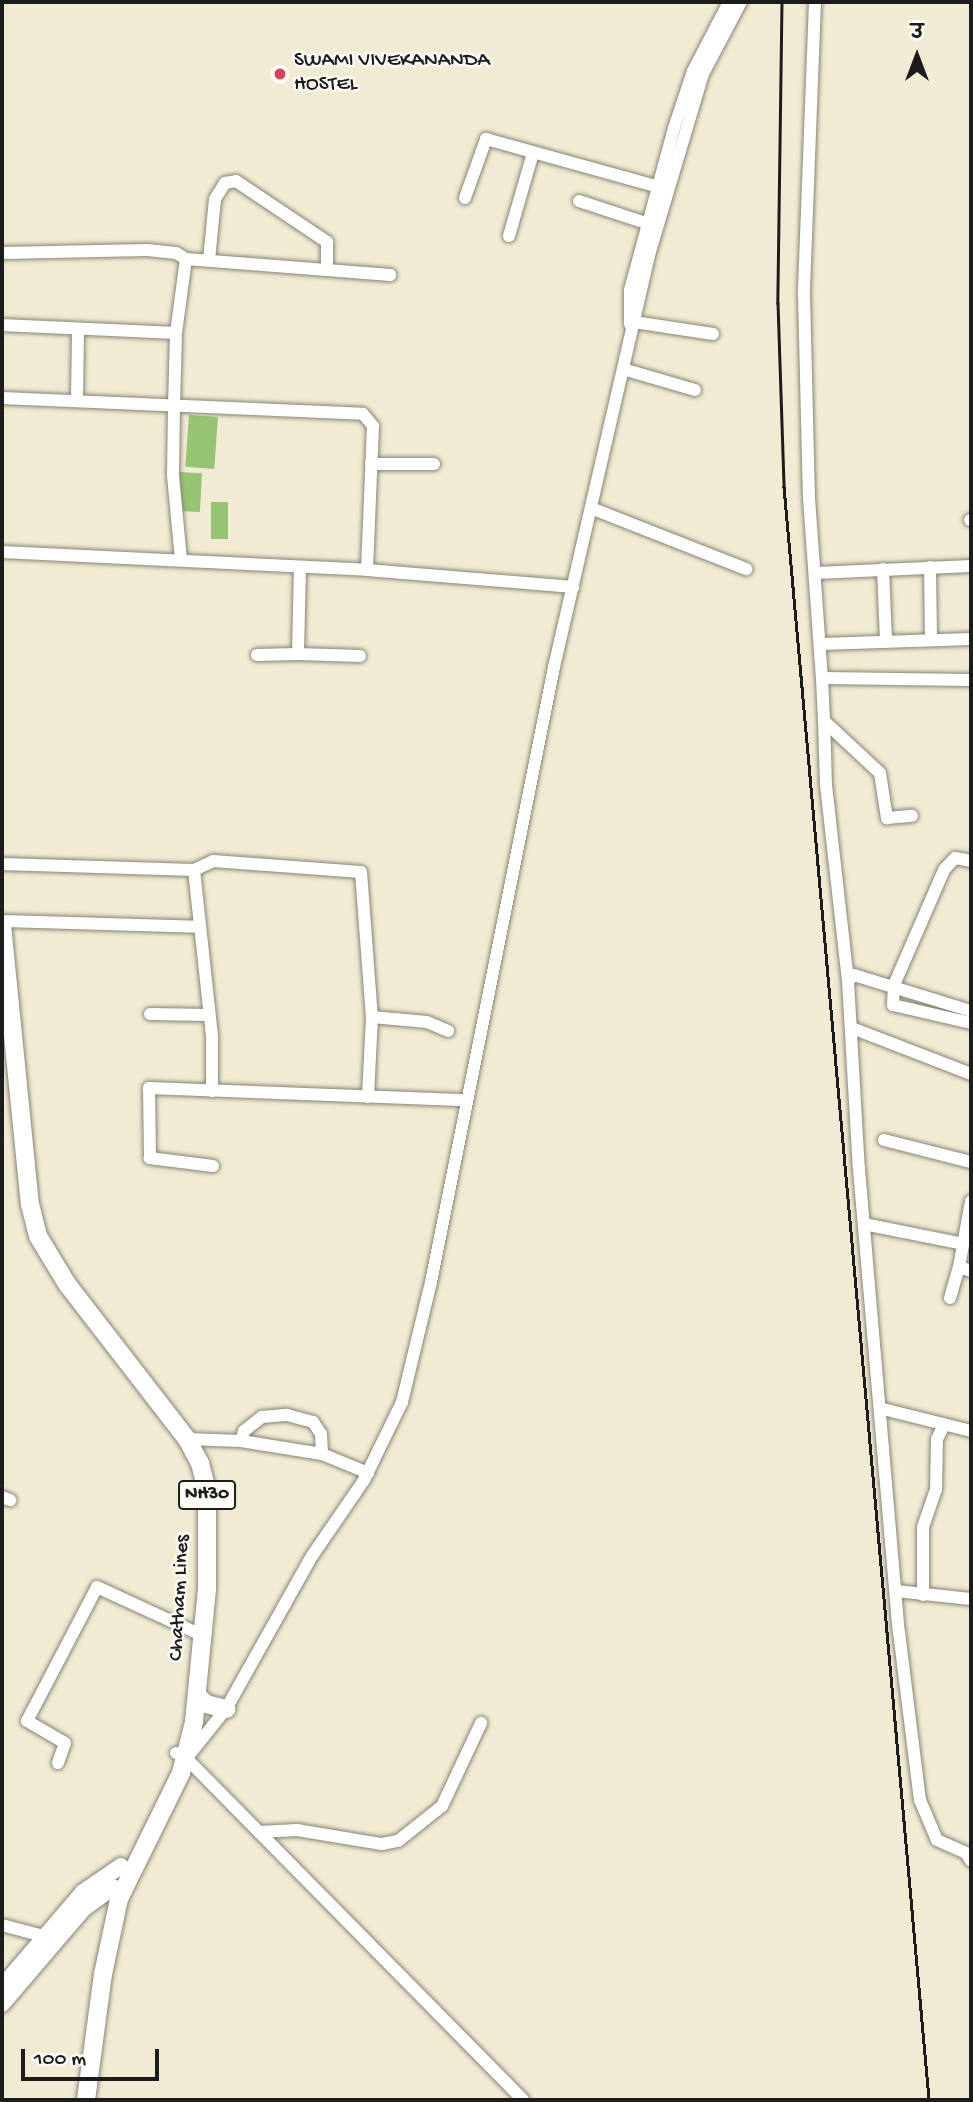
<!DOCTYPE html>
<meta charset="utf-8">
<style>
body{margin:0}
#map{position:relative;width:973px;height:2102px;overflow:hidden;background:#f2ebd3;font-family:"Gochi Hand","Playpen Sans Deva",sans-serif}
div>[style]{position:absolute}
.green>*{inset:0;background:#97c472;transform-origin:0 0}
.roads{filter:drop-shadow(0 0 2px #878478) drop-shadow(0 0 2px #878478)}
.minor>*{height:12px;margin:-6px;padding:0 6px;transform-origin:6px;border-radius:6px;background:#fff}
.major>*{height:16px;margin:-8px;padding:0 8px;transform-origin:8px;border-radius:8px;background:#fff}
.highway>*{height:18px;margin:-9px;padding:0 9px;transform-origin:9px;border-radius:9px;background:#fff}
.rail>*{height:2.5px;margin:-1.25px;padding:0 1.25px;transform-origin:1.25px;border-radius:1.25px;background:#1c1c1c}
.dots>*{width:19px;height:19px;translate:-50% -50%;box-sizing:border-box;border:4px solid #fdfcf7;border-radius:50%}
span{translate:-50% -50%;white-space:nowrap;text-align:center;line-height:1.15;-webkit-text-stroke:5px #fdfcf7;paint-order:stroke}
.shield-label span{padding:2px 5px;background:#fdfcf7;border:2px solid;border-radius:5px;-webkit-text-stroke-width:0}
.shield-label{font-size:19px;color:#1c1c1c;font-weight:700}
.poi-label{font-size:21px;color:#1c1c1c}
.left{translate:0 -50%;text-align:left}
.street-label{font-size:21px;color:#1c1c1c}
.frame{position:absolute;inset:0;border:4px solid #1c1c1c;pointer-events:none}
.north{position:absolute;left:882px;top:21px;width:70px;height:70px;-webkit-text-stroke:5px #fdfcf7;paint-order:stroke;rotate:0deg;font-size:19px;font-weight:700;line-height:28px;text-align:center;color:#1c1c1c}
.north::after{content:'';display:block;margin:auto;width:24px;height:32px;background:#1c1c1c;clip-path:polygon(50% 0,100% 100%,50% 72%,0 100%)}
.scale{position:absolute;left:21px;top:2049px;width:138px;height:32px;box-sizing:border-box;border:4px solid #1c1c1c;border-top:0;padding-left:9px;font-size:21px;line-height:24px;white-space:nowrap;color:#1c1c1c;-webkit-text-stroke:5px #fdfcf7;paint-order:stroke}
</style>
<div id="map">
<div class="green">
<div style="left:189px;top:415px;width:29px;height:52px;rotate:4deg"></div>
<div style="left:180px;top:472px;width:22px;height:39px;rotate:3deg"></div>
<div style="left:211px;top:502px;width:17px;height:37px"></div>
</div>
<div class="roads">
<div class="minor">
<div style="left:815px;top:2px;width:293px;rotate:92.2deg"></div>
<div style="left:804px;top:295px;width:203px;rotate:88.6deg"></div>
<div style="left:809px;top:498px;width:180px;rotate:85.9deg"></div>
<div style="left:822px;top:678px;width:149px;rotate:0.8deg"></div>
<div style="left:465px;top:198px;width:63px;rotate:-70.4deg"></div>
<div style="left:486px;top:139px;width:180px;rotate:15.5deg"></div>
<div style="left:579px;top:201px;width:74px;rotate:18.2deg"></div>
<div style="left:509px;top:236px;width:86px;rotate:-73.9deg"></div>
<div style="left:2px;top:253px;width:145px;rotate:-1.2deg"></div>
<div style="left:147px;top:250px;width:29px;rotate:6deg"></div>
<div style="left:176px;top:253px;width:12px;rotate:31deg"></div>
<div style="left:186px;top:259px;width:205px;rotate:4.5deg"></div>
<div style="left:209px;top:260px;width:61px;rotate:-84.4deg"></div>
<div style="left:215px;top:199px;width:19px;rotate:-58deg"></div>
<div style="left:225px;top:183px;width:11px;rotate:-10deg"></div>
<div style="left:236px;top:181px;width:110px;rotate:33.8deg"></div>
<div style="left:327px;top:242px;width:27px;rotate:90deg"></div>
<div style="left:634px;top:322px;width:80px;rotate:8.6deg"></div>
<div style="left:630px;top:324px;width:34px;rotate:-90deg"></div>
<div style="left:630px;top:290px;width:168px;rotate:-74.8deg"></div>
<div style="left:674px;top:128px;width:60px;rotate:-71.6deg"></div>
<div style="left:693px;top:71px;width:78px;rotate:-62.4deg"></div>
<div style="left:2px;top:325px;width:174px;rotate:2.6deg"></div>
<div style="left:623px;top:369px;width:75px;rotate:16.3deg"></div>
<div style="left:2px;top:398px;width:361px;rotate:2.5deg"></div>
<div style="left:363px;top:414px;width:16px;rotate:50deg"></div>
<div style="left:373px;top:426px;width:144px;rotate:92.4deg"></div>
<div style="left:367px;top:570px;width:207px;rotate:4.7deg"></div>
<div style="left:77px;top:401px;width:72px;rotate:-89.2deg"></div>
<div style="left:371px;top:464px;width:63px"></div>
<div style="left:591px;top:508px;width:167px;rotate:21.5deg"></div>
<div style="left:970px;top:520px;width:1px"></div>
<div style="left:2px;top:552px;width:365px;rotate:2.8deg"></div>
<div style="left:181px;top:560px;width:84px;rotate:-95.4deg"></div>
<div style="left:173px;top:476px;width:70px;rotate:-89.2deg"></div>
<div style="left:174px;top:406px;width:73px;rotate:-88.4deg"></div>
<div style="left:176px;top:333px;width:75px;rotate:-82.3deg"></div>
<div style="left:930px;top:567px;width:73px;rotate:89.2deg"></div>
<div style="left:883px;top:569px;width:72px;rotate:87.6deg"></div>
<div style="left:816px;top:573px;width:155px;rotate:-2.6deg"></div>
<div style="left:822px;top:644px;width:149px;rotate:-1.9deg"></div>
<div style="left:298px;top:654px;width:62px;rotate:1.8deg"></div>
<div style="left:257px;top:655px;width:41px;rotate:-1.4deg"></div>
<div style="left:298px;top:654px;width:87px;rotate:-88.7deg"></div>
<div style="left:822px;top:678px;width:43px;rotate:87.3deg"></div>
<div style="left:824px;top:721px;width:76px;rotate:42.9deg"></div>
<div style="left:880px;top:773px;width:46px;rotate:81.2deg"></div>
<div style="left:887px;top:818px;width:25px;rotate:-5deg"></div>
<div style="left:824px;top:721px;width:64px;rotate:88.2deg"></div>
<div style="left:826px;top:785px;width:197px;rotate:83.6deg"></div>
<div style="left:848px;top:981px;width:188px;rotate:86.7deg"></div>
<div style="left:859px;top:1169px;width:465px;rotate:85.1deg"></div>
<div style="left:899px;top:1632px;width:169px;rotate:82.9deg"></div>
<div style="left:920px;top:1800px;width:43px;rotate:67deg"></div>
<div style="left:937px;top:1840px;width:32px;rotate:24deg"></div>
<div style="left:966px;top:1853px;width:9px;rotate:58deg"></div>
<div style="left:971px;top:861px;width:16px;rotate:-169deg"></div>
<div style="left:955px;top:858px;width:16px;rotate:133deg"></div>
<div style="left:944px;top:870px;width:125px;rotate:113.5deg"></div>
<div style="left:894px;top:985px;width:20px;rotate:93deg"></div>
<div style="left:893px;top:1005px;width:80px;rotate:13deg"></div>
<div style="left:2px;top:864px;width:192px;rotate:1.8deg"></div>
<div style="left:194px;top:870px;width:21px;rotate:-25deg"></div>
<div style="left:213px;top:861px;width:148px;rotate:4.3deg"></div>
<div style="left:361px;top:872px;width:145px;rotate:85.7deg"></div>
<div style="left:372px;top:1017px;width:80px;rotate:92.9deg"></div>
<div style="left:194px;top:870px;width:167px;rotate:83.8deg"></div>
<div style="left:212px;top:1036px;width:55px;rotate:90deg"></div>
<div style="left:2px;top:921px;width:198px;rotate:1.7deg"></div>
<div style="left:848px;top:981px;width:8px;rotate:-45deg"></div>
<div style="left:854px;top:975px;width:122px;rotate:17.1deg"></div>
<div style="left:150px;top:1014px;width:58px;rotate:1deg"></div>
<div style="left:372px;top:1017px;width:55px;rotate:5.2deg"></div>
<div style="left:427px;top:1022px;width:23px;rotate:23deg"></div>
<div style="left:852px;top:1028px;width:128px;rotate:21.1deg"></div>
<div style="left:884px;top:1140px;width:90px;rotate:14.2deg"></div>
<div style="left:213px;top:1166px;width:64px;rotate:-172.8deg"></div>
<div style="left:150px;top:1158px;width:70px;rotate:-90.8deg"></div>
<div style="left:149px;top:1088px;width:318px;rotate:2.2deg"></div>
<div style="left:864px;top:1224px;width:101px;rotate:11.4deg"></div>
<div style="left:959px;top:1267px;width:67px;rotate:-79.7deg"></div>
<div style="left:950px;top:1298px;width:32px;rotate:-74deg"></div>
<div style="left:959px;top:1267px;width:13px;rotate:18deg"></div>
<div style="left:883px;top:1409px;width:91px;rotate:14deg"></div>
<div style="left:187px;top:1439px;width:54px;rotate:2.1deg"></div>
<div style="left:241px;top:1441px;width:82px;rotate:9.1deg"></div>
<div style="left:322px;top:1454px;width:50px;rotate:22.4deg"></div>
<div style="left:241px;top:1441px;width:10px;rotate:-73deg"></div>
<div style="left:244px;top:1431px;width:23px;rotate:-38deg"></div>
<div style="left:262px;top:1417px;width:25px;rotate:-5deg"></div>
<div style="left:287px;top:1415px;width:27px;rotate:15deg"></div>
<div style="left:313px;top:1422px;width:14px;rotate:56deg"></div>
<div style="left:321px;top:1434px;width:20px;rotate:87deg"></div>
<div style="left:2px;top:1497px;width:9px;rotate:21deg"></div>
<div style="left:896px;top:1591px;width:75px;rotate:6.1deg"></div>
<div style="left:923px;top:1595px;width:68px;rotate:-90deg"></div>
<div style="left:923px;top:1527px;width:39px;rotate:-71deg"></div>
<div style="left:936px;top:1490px;width:51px;rotate:-88.9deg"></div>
<div style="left:937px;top:1439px;width:16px;rotate:-63deg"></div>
<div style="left:176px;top:1753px;width:11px;rotate:27deg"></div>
<div style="left:186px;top:1758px;width:480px;rotate:45.4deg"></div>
<div style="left:189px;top:1755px;width:59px;rotate:-51.2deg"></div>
<div style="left:226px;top:1709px;width:176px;rotate:-60.7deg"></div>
<div style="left:312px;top:1556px;width:92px;rotate:-55.6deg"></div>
<div style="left:364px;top:1480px;width:87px;rotate:-64deg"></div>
<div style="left:402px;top:1402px;width:123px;rotate:-76.4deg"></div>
<div style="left:431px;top:1282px;width:627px;rotate:-78.69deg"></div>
<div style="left:554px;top:667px;width:423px;rotate:-77deg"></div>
<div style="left:649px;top:255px;width:189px;rotate:-73.4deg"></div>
<div style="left:703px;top:74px;width:81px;rotate:-62.2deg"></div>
<div style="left:58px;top:1763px;width:21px;rotate:-71deg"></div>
<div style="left:65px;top:1743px;width:44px;rotate:-149.9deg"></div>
<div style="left:27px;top:1721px;width:151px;rotate:-62.4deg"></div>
<div style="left:97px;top:1587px;width:108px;rotate:24.7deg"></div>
<div style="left:259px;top:1832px;width:38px;rotate:-3deg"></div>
<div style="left:297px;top:1830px;width:86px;rotate:9.4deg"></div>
<div style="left:382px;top:1844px;width:16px;rotate:-11deg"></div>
<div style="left:398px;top:1841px;width:56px;rotate:-38.5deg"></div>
<div style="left:442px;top:1806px;width:92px;rotate:-64.8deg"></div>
<div style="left:2px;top:1925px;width:42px;rotate:15deg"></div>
</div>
<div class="major">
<div style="left:2px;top:1987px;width:125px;rotate:-49.5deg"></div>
<div style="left:83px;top:1892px;width:46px;rotate:-34.4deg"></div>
<div style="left:2px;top:2004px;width:125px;rotate:-49.5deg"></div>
<div style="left:83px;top:1909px;width:37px;rotate:-36deg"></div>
</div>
<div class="highway">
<div style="left:2px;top:925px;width:280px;rotate:84.3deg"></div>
<div style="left:30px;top:1204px;width:33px;rotate:76deg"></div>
<div style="left:38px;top:1236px;width:56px;rotate:58.9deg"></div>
<div style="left:67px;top:1284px;width:196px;rotate:52.3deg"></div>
<div style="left:187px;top:1439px;width:27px;rotate:62deg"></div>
<div style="left:200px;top:1463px;width:30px;rotate:76deg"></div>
<div style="left:207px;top:1492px;width:97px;rotate:90deg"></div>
<div style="left:207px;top:1589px;width:134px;rotate:95.6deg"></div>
<div style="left:194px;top:1722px;width:53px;rotate:104.3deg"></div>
<div style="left:181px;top:1773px;width:140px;rotate:116.2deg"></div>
<div style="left:119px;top:1899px;width:77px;rotate:102deg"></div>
<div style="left:103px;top:1974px;width:127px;rotate:97.7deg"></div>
<div style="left:198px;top:1696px;width:11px;rotate:45deg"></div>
<div style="left:206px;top:1704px;width:21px;rotate:14deg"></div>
</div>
</div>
<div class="rail">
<div style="left:782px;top:2px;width:301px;rotate:90.8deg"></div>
<div style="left:778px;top:303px;width:184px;rotate:88.1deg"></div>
<div style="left:784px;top:487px;width:1620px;rotate:84.86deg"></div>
</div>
<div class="dots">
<div style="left:280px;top:74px;background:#d1495b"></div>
</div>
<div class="shield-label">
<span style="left:207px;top:1495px">NH30</span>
</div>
<div class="poi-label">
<span class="left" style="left:294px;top:74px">SWAMI VIVEKANANDA<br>HOSTEL</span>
</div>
<div class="street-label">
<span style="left:181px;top:1598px;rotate:-87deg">Chatham Lines</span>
</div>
<div class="frame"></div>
<div class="north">उ</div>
<div class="scale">100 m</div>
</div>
